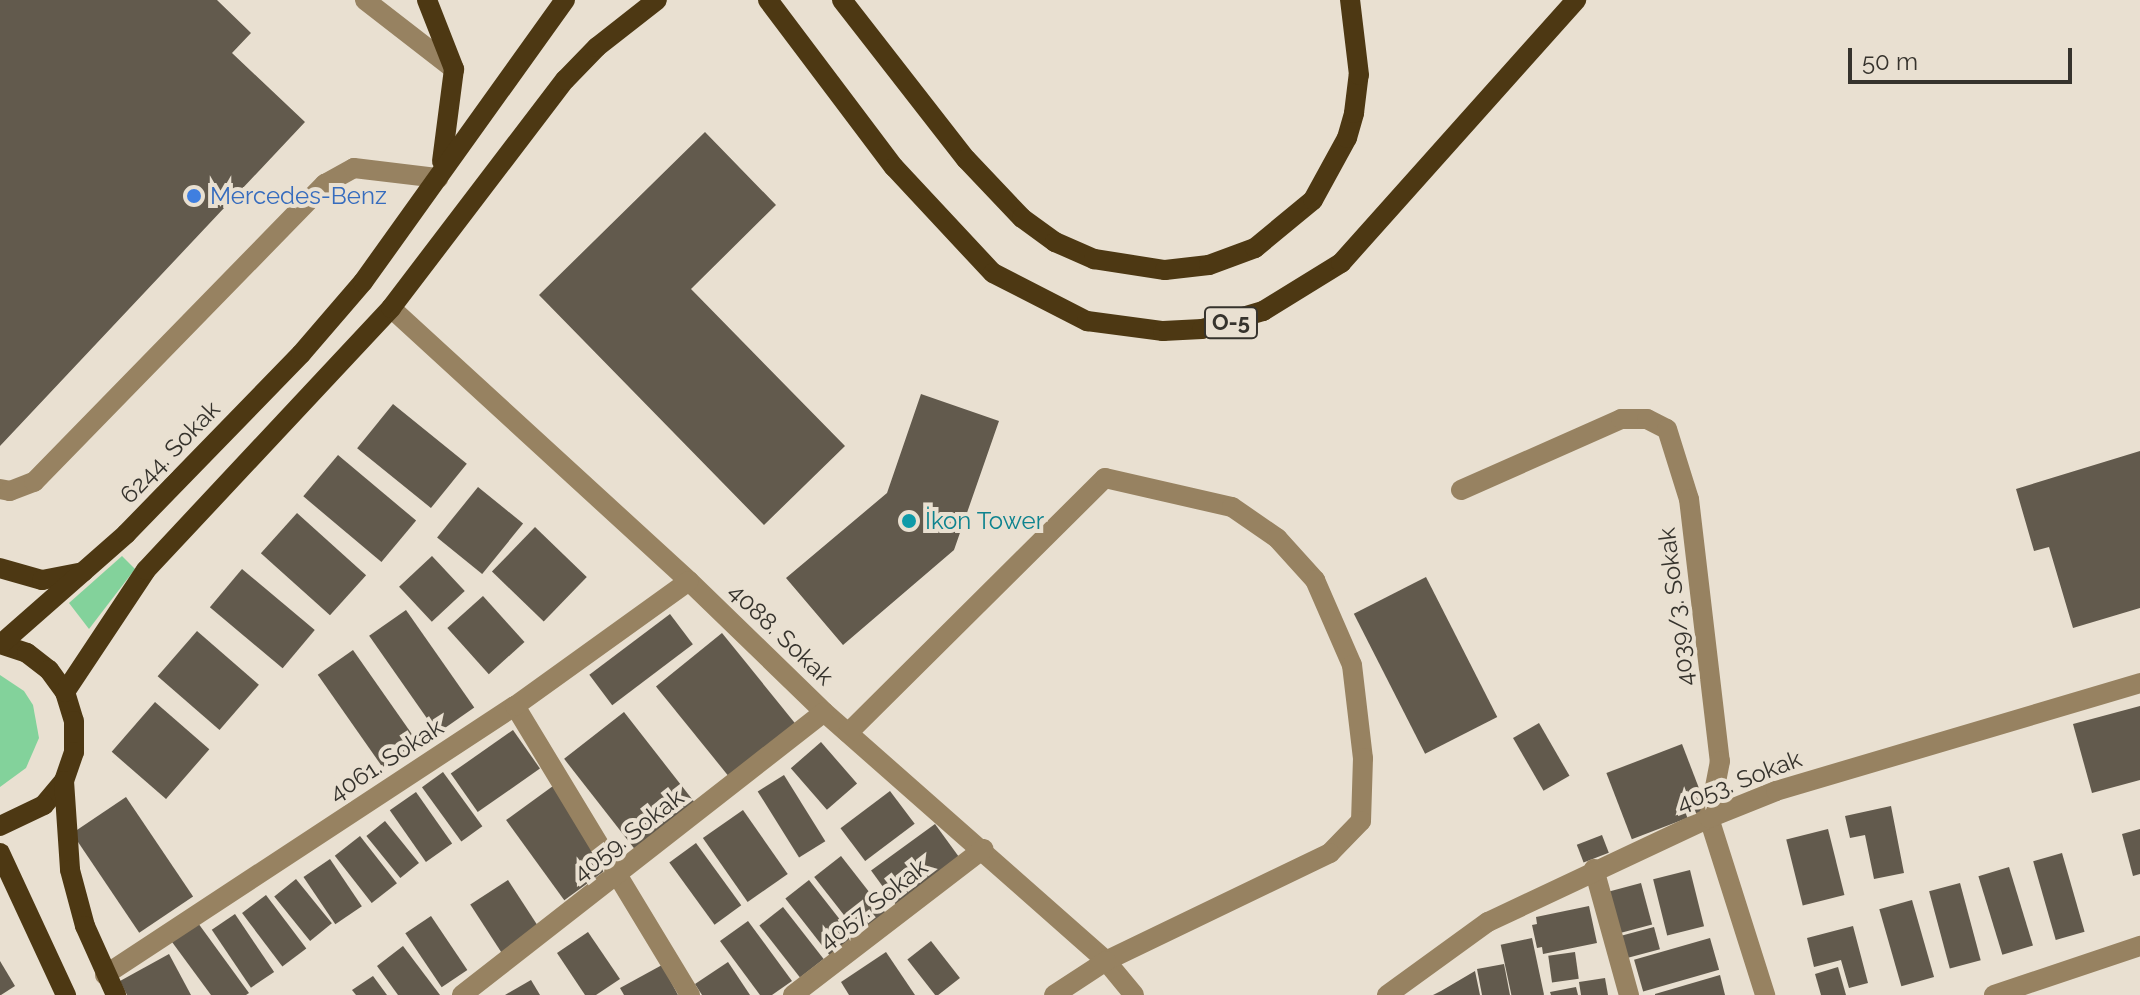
<!DOCTYPE html>
<meta charset="utf-8">
<style>
body{margin:0}
#map{position:relative;width:2140px;height:995px;overflow:hidden;background:#e9e0d1;font-family:Raleway,sans-serif}
div>[style]{position:absolute}
.green>*{inset:0;background:#83d29b}
.building>*{inset:0;background:#625a4d;transform-origin:0 0}
.minor>*{height:20px;margin:-10px;padding:0 10px;transform-origin:10px;border-radius:10px;background:#978261}
.major>*{height:20px;margin:-10px;padding:0 10px;transform-origin:10px;border-radius:10px;background:#4d3813}
.dots>*{width:22px;height:22px;translate:-50% -50%;box-sizing:border-box;border:4px solid #e9e0d1;border-radius:50%}
span{translate:-50% -50%;white-space:nowrap;text-align:center;line-height:1.15;-webkit-text-stroke:8px #e9e0d1;paint-order:stroke}
.shield-label span{padding:2px 6px;background:#e9e0d1;border:2px solid;border-radius:6px;-webkit-text-stroke-width:0}
.shield-label{font-size:22px;color:#36332d;font-weight:700}
.shop-label{font-size:24px;color:#366cbe}
.left{translate:0 -50%;text-align:left}
.street-label{font-size:24px;color:#36332d}
.culture-label{font-size:24px;color:#0d838f}
.scale{position:absolute;left:1848px;top:48px;width:224px;height:36px;box-sizing:border-box;border:4px solid #36332d;border-top:0;padding-left:10px;font-size:24px;line-height:28px;white-space:nowrap;color:#36332d;-webkit-text-stroke:6px #e9e0d1;paint-order:stroke}
</style>
<div id="map">
<div class="green">
<div style="clip-path:polygon(122px 556px,135px 569px,89px 629px,69px 603px)"></div>
<div style="clip-path:polygon(0 675px,24px 691px,33px 705px,39px 738px,26px 768px,0 787px)"></div>
</div>
<div class="building">
<div style="clip-path:polygon(0 0,217px 0,251px 33px,232px 53px,305px 122px,0 446px)"></div>
<div style="clip-path:polygon(705px 132px,776px 205px,691px 289px,845px 446px,764px 525px,539px 295px)"></div>
<div style="clip-path:polygon(921px 394px,999px 421px,954px 550px,843px 645px,786px 578px,887px 493px)"></div>
<div style="left:393px;top:404px;width:95px;height:57px;rotate:39deg"></div>
<div style="clip-path:polygon(2140px 451px,2140px 608px,2073px 628px,2049px 547px,2034px 551px,2016px 489px)"></div>
<div style="left:338px;top:455px;width:102px;height:54px;rotate:40deg"></div>
<div style="left:478px;top:487px;width:58px;height:65px;rotate:39deg"></div>
<div style="left:297px;top:513px;width:93px;height:54px;rotate:42deg"></div>
<div style="left:535px;top:527px;width:72px;height:62px;rotate:44deg"></div>
<div style="left:432px;top:556px;width:48px;height:45px;rotate:47deg"></div>
<div style="left:242px;top:569px;width:95px;height:50px;rotate:40deg"></div>
<div style="left:1426px;top:577px;width:157px;height:81px;rotate:63deg"></div>
<div style="left:483px;top:596px;width:62px;height:48px;rotate:48deg"></div>
<div style="left:406px;top:610px;width:119px;height:45px;rotate:55deg"></div>
<div style="left:670px;top:614px;width:38px;height:101px;rotate:53deg"></div>
<div style="left:197px;top:631px;width:82px;height:60px;rotate:41deg"></div>
<div style="left:722px;top:633px;width:117px;height:85px;rotate:51deg"></div>
<div style="left:353px;top:650px;width:113px;height:43px;rotate:55deg"></div>
<div style="left:155px;top:702px;width:72px;height:66px;rotate:41deg"></div>
<div style="clip-path:polygon(2140px 706px,2140px 780px,2092px 793px,2073px 724px)"></div>
<div style="left:624px;top:712px;width:118px;height:76px;rotate:52deg"></div>
<div style="left:1539px;top:723px;width:61px;height:30px;rotate:60deg"></div>
<div style="left:513px;top:730px;width:47px;height:76px;rotate:55deg"></div>
<div style="left:821px;top:742px;width:55px;height:40px;rotate:49deg"></div>
<div style="left:1682px;top:744px;width:71px;height:81px;rotate:69deg"></div>
<div style="left:443px;top:772px;width:67px;height:26px;rotate:54deg"></div>
<div style="left:784px;top:775px;width:78px;height:31px;rotate:58deg"></div>
<div style="left:553px;top:786px;width:99px;height:58px;rotate:54deg"></div>
<div style="left:890px;top:791px;width:41px;height:62px;rotate:53deg"></div>
<div style="left:416px;top:792px;width:63px;height:32px;rotate:55deg"></div>
<div style="left:126px;top:797px;width:120px;height:65px;rotate:56deg"></div>
<div style="clip-path:polygon(1891px 806px,1904px 873px,1874px 879px,1865px 835px,1850px 838px,1845px 816px)"></div>
<div style="left:743px;top:810px;width:78px;height:49px;rotate:55deg"></div>
<div style="left:385px;top:821px;width:54px;height:24px;rotate:51deg"></div>
<div style="left:935px;top:824px;width:43px;height:79px;rotate:54deg"></div>
<div style="left:1828px;top:829px;width:68px;height:43px;rotate:76deg"></div>
<div style="clip-path:polygon(2140px 829px,2140px 874px,2133px 876px,2122px 834px)"></div>
<div style="left:1602px;top:835px;width:19px;height:27px;rotate:69deg"></div>
<div style="left:360px;top:836px;width:60px;height:32px;rotate:52deg"></div>
<div style="left:696px;top:843px;width:77px;height:33px;rotate:54deg"></div>
<div style="left:2062px;top:853px;width:82px;height:30px;rotate:74deg"></div>
<div style="left:841px;top:856px;width:74px;height:34px;rotate:52deg"></div>
<div style="left:330px;top:859px;width:57px;height:32px;rotate:56deg"></div>
<div style="left:2009px;top:867px;width:82px;height:32px;rotate:73deg"></div>
<div style="left:1690px;top:870px;width:58px;height:38px;rotate:76deg"></div>
<div style="left:296px;top:879px;width:57px;height:28px;rotate:51deg"></div>
<div style="left:508px;top:880px;width:60px;height:45px;rotate:57deg"></div>
<div style="left:809px;top:880px;width:72px;height:30px;rotate:52deg"></div>
<div style="left:1641px;top:883px;width:43px;height:33px;rotate:75deg"></div>
<div style="left:1960px;top:883px;width:80px;height:32px;rotate:75deg"></div>
<div style="left:266px;top:895px;width:67px;height:30px;rotate:53deg"></div>
<div style="left:1912px;top:900px;width:80px;height:34px;rotate:74deg"></div>
<div style="clip-path:polygon(1589px 906px,1597px 943px,1543px 954px,1542px 947px,1537px 948px,1532px 925px,1537px 924px,1536px 917px)"></div>
<div style="left:783px;top:907px;width:66px;height:30px;rotate:52deg"></div>
<div style="left:235px;top:914px;width:70px;height:28px;rotate:56deg"></div>
<div style="left:431px;top:916px;width:65px;height:31px;rotate:56deg"></div>
<div style="clip-path:polygon(748px 921px,792px 981px,772px 995px,760px 995px,720px 941px)"></div>
<div style="clip-path:polygon(198px 923px,249px 993px,246px 995px,211px 995px,172px 942px)"></div>
<div style="clip-path:polygon(1853px 926px,1868px 983px,1849px 988px,1841px 960px,1814px 967px,1807px 938px)"></div>
<div style="left:1654px;top:927px;width:23px;height:34px;rotate:75deg"></div>
<div style="clip-path:polygon(588px 932px,620px 979px,596px 995px,585px 995px,557px 953px)"></div>
<div style="left:1532px;top:938px;width:58px;height:32px;rotate:78deg"></div>
<div style="left:1710px;top:938px;width:33px;height:79px;rotate:74deg"></div>
<div style="left:931px;top:941px;width:47px;height:30px;rotate:52deg"></div>
<div style="clip-path:polygon(403px 946px,440px 995px,398px 995px,377px 966px)"></div>
<div style="clip-path:polygon(886px 952px,915px 995px,849px 995px,841px 982px)"></div>
<div style="left:1575px;top:952px;width:27px;height:27px;rotate:82deg"></div>
<div style="clip-path:polygon(169px 954px,191px 995px,127px 995px,120px 981px)"></div>
<div style="clip-path:polygon(0 961px,15px 986px,1px 995px,0 995px)"></div>
<div style="clip-path:polygon(728px 962px,750px 995px,702px 995px,695px 984px)"></div>
<div style="clip-path:polygon(1504px 964px,1510px 995px,1482px 995px,1477px 969px)"></div>
<div style="clip-path:polygon(662px 965px,678px 995px,624px 995px,620px 988px)"></div>
<div style="clip-path:polygon(1838px 967px,1846px 995px,1821px 995px,1815px 974px)"></div>
<div style="clip-path:polygon(1475px 971px,1480px 995px,1433px 995px,1441px 991px)"></div>
<div style="clip-path:polygon(1720px 975px,1725px 995px,1655px 995px,1655px 994px)"></div>
<div style="clip-path:polygon(373px 976px,387px 995px,356px 995px,352px 990px)"></div>
<div style="clip-path:polygon(1605px 978px,1608px 995px,1581px 995px,1579px 982px)"></div>
<div style="clip-path:polygon(531px 980px,540px 995px,505px 995px)"></div>
<div style="clip-path:polygon(1576px 987px,1578px 995px,1551px 995px,1550px 992px)"></div>
</div>
<div class="minor">
<div style="left:365px;top:0;width:113px;rotate:37.8deg"></div>
<div style="left:391px;top:308px;width:404px;rotate:42.5deg"></div>
<div style="left:689px;top:581px;width:188px;rotate:44.1deg"></div>
<div style="left:824px;top:712px;width:376px;rotate:41.4deg"></div>
<div style="left:1106px;top:961px;width:44px;rotate:50.5deg"></div>
<div style="left:0;top:489px;width:10px;rotate:11deg"></div>
<div style="left:10px;top:491px;width:26px;rotate:-21deg"></div>
<div style="left:34px;top:482px;width:417px;rotate:-45.7deg"></div>
<div style="left:325px;top:184px;width:33px;rotate:-29deg"></div>
<div style="left:354px;top:168px;width:85px;rotate:6.8deg"></div>
<div style="left:1461px;top:490px;width:175px;rotate:-23.9deg"></div>
<div style="left:1621px;top:419px;width:26px"></div>
<div style="left:1647px;top:419px;width:22px;rotate:27deg"></div>
<div style="left:1667px;top:429px;width:73px;rotate:72.6deg"></div>
<div style="left:1689px;top:499px;width:264px;rotate:83.3deg"></div>
<div style="left:1720px;top:761px;width:58px;rotate:100.9deg"></div>
<div style="left:1709px;top:818px;width:186px;rotate:72.4deg"></div>
<div style="left:515px;top:706px;width:338px;rotate:58.8deg"></div>
<div style="left:848px;top:733px;width:362px;rotate:-44.8deg"></div>
<div style="left:1105px;top:478px;width:130px;rotate:12.9deg"></div>
<div style="left:1232px;top:507px;width:55px;rotate:34.6deg"></div>
<div style="left:1277px;top:538px;width:57px;rotate:47.9deg"></div>
<div style="left:1315px;top:580px;width:93px;rotate:66.5deg"></div>
<div style="left:1352px;top:665px;width:94px;rotate:83.3deg"></div>
<div style="left:1363px;top:758px;width:63px;rotate:91.8deg"></div>
<div style="left:1361px;top:821px;width:45px;rotate:134.1deg"></div>
<div style="left:1330px;top:853px;width:249px;rotate:154.3deg"></div>
<div style="left:1106px;top:961px;width:62px;rotate:146.8deg"></div>
<div style="left:1594px;top:869px;width:131px;rotate:74.5deg"></div>
<div style="left:105px;top:975px;width:490px;rotate:-33.3deg"></div>
<div style="left:515px;top:706px;width:214px;rotate:-35.7deg"></div>
<div style="left:462px;top:995px;width:459px;rotate:-38deg"></div>
<div style="left:793px;top:995px;width:240px;rotate:-37.5deg"></div>
<div style="left:1387px;top:995px;width:125px;rotate:-35.9deg"></div>
<div style="left:1488px;top:922px;width:244px;rotate:-25.2deg"></div>
<div style="left:1709px;top:818px;width:72px;rotate:-21.9deg"></div>
<div style="left:1776px;top:791px;width:380px;rotate:-16.5deg"></div>
<div style="left:1994px;top:995px;width:154px;rotate:-18.6deg"></div>
</div>
<div class="major">
<div style="left:427px;top:0;width:74px;rotate:68.6deg"></div>
<div style="left:454px;top:69px;width:93px;rotate:97.4deg"></div>
<div style="left:768px;top:0;width:209px;rotate:53deg"></div>
<div style="left:894px;top:167px;width:145px;rotate:47deg"></div>
<div style="left:993px;top:273px;width:106px;rotate:27.1deg"></div>
<div style="left:1087px;top:321px;width:77px;rotate:7.5deg"></div>
<div style="left:1163px;top:331px;width:39px;rotate:-3deg"></div>
<div style="left:1202px;top:329px;width:64px;rotate:-16.4deg"></div>
<div style="left:1263px;top:311px;width:92px;rotate:-31.6deg"></div>
<div style="left:1341px;top:263px;width:353px;rotate:-48.2deg"></div>
<div style="left:842px;top:0;width:202px;rotate:52.1deg"></div>
<div style="left:966px;top:159px;width:81px;rotate:46.5deg"></div>
<div style="left:1022px;top:218px;width:41px;rotate:36deg"></div>
<div style="left:1055px;top:242px;width:43px;rotate:23.6deg"></div>
<div style="left:1094px;top:259px;width:72px;rotate:8.8deg"></div>
<div style="left:1165px;top:270px;width:44px;rotate:-6.5deg"></div>
<div style="left:1209px;top:265px;width:49px;rotate:-20.3deg"></div>
<div style="left:1255px;top:248px;width:75px;rotate:-39.6deg"></div>
<div style="left:1313px;top:200px;width:71px;rotate:-61.3deg"></div>
<div style="left:1347px;top:138px;width:26px;rotate:-74deg"></div>
<div style="left:1354px;top:113px;width:38px;rotate:-83deg"></div>
<div style="left:1359px;top:75px;width:76px;rotate:-96.8deg"></div>
<div style="left:0;top:568px;width:44px;rotate:15.9deg"></div>
<div style="left:42px;top:580px;width:42px;rotate:-11deg"></div>
<div style="left:0;top:644px;width:28px;rotate:18deg"></div>
<div style="left:27px;top:653px;width:28px;rotate:38deg"></div>
<div style="left:49px;top:670px;width:27px;rotate:54deg"></div>
<div style="left:65px;top:692px;width:30px;rotate:73deg"></div>
<div style="left:74px;top:721px;width:31px;rotate:90deg"></div>
<div style="left:74px;top:752px;width:31px;rotate:109deg"></div>
<div style="left:64px;top:781px;width:31px;rotate:130deg"></div>
<div style="left:44px;top:805px;width:49px;rotate:154.5deg"></div>
<div style="left:1px;top:644px;width:167px;rotate:-41.3deg"></div>
<div style="left:126px;top:534px;width:251px;rotate:-45.8deg"></div>
<div style="left:301px;top:354px;width:95px;rotate:-49.3deg"></div>
<div style="left:363px;top:282px;width:347px;rotate:-54.4deg"></div>
<div style="left:65px;top:692px;width:146px;rotate:-56.4deg"></div>
<div style="left:146px;top:570px;width:359px;rotate:-46.9deg"></div>
<div style="left:391px;top:308px;width:287px;rotate:-52.7deg"></div>
<div style="left:565px;top:80px;width:46px;rotate:-45.9deg"></div>
<div style="left:597px;top:47px;width:76px;rotate:-38.1deg"></div>
<div style="left:64px;top:781px;width:89px;rotate:86.1deg"></div>
<div style="left:70px;top:870px;width:58px;rotate:75deg"></div>
<div style="left:85px;top:926px;width:76px;rotate:65.8deg"></div>
<div style="left:0;top:853px;width:157px;rotate:65.1deg"></div>
</div>
<div class="dots">
<div style="left:194px;top:196px;background:#3f7fe0"></div>
<div style="left:909px;top:521px;background:#0f9aa8"></div>
</div>
<div class="shield-label">
<span style="left:1231px;top:323px">O-5</span>
</div>
<div class="shop-label">
<span class="left" style="left:210px;top:196px">Mercedes-Benz</span>
</div>
<div class="street-label">
<span style="left:170px;top:452px;rotate:-46deg">6244. Sokak</span>
<span style="left:1676px;top:607px;rotate:-97deg">4039/3. Sokak</span>
<span style="left:781px;top:634px;rotate:44deg">4088. Sokak</span>
<span style="left:386px;top:760px;rotate:-33deg">4061. Sokak</span>
<span style="left:1739px;top:781px;rotate:-21deg">4053. Sokak</span>
<span style="left:628px;top:835px;rotate:-38deg">4059. Sokak</span>
<span style="left:873px;top:904px;rotate:-38deg">4057. Sokak</span>
</div>
<div class="culture-label">
<span class="left" style="left:925px;top:521px">İkon Tower</span>
</div>
<div class="scale">50 m</div>
</div>
